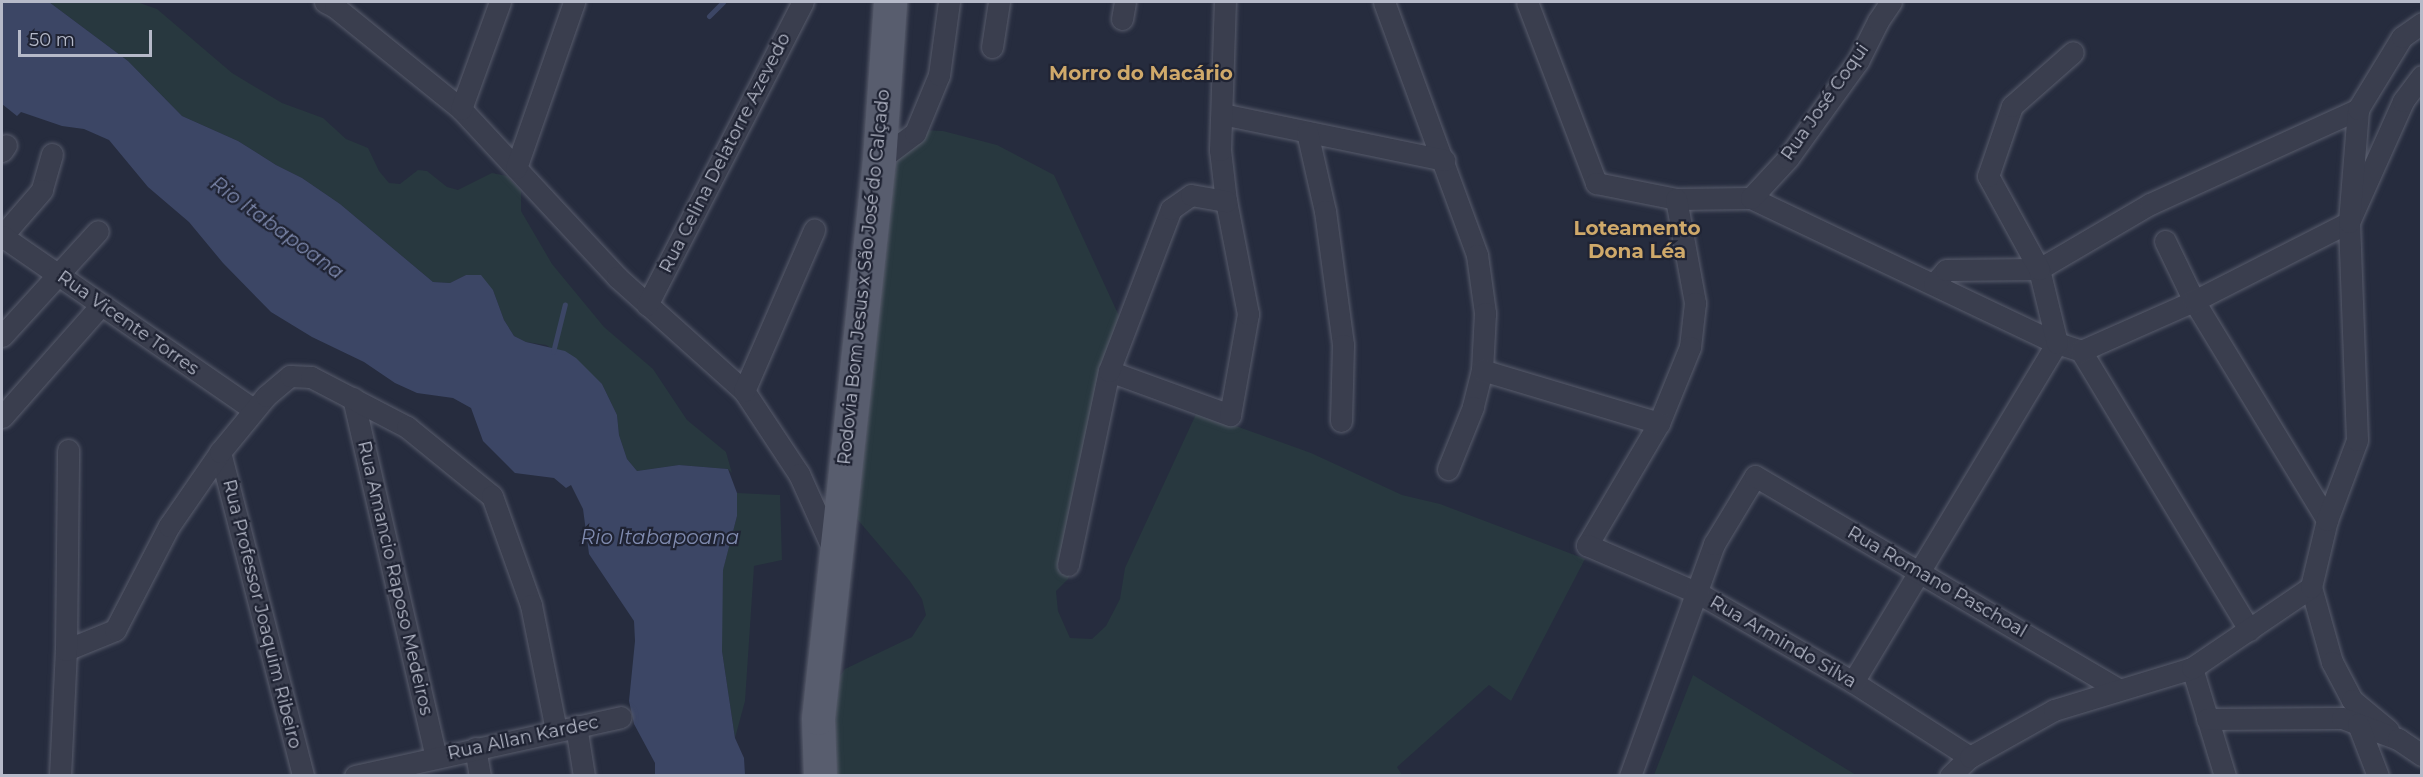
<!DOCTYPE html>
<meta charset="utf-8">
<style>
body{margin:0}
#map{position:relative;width:2423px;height:777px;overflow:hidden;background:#262c3e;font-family:Montserrat,sans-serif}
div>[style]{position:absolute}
.green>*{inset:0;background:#28383f}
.water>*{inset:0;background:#3c4665}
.stream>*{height:5px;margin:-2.5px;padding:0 2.5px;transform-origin:2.5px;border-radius:2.5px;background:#3c4665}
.roads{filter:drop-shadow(0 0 2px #585c6c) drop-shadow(0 0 2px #585c6c)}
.minor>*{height:21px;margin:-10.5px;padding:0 10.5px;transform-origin:10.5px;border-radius:10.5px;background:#3a3e4e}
.primary>*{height:33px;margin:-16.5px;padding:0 16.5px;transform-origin:16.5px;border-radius:16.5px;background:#585d6e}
span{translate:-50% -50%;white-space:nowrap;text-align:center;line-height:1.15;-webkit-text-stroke:4.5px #1f2333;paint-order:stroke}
.street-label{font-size:18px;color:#b6bac9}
.neighbourhood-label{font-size:20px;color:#cfa96a;font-weight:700}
.water-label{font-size:20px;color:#7f8aae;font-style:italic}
.frame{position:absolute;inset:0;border:3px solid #b6bac9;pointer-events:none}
.scale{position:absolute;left:18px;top:30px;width:134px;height:27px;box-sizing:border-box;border:3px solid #b6bac9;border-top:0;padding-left:8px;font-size:18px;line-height:21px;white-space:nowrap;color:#b6bac9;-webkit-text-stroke:4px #1f2333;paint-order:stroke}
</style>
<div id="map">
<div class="green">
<div style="clip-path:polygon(49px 2px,137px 2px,157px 9px,232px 73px,282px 103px,323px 118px,346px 139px,368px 148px,379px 171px,389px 183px,400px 184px,418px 170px,427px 171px,447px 187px,458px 190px,492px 173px,507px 176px,521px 191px,521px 211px,552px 264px,604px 327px,653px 369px,687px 420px,726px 452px,732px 473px,728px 469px,679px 465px,637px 471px,627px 459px,619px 435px,617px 415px,602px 384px,589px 372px,546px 345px,526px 342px,514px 336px,504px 320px,493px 290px,466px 275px,450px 283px,433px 282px,340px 204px,302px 178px,276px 165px,238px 141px,182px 116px,128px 61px)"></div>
<div style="clip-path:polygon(901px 129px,943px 131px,997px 145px,1054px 175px,1125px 329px,1077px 553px,1068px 579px,1056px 591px,1058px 611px,1070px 638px,1092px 639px,1106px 626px,1120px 599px,1125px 568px,1197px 412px,1311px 453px,1402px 495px,1440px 504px,1585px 559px,1511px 701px,1489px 685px,1397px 767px,1402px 775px,829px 775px,819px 705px,845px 669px,912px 637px,926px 615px,922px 599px,909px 580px,846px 506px,889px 142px)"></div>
<div style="clip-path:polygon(737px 493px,780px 495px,782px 560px,754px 566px,745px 701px,735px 738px,722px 651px,721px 624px,723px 569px,737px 516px)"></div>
<div style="clip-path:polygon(1693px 675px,1856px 775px,1654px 775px)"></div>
</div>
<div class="water">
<div style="clip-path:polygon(2px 2px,49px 2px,128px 61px,182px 116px,238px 141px,276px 165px,302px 178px,340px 204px,433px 282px,450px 283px,466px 275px,481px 275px,493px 290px,504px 320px,514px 336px,526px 342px,565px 351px,576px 358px,602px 384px,617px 415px,619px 435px,627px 459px,637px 471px,679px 465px,728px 469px,737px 493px,737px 516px,723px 570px,722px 651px,735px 738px,744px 758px,745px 775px,655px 775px,655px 763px,634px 724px,629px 701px,635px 641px,634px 621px,589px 554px,583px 509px,571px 485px,566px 488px,554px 478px,515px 473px,483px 441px,471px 408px,453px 398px,417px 393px,395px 383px,364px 362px,312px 337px,271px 312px,223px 263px,189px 222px,148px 187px,109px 140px,84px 129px,62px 126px,21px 112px,17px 116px,2px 104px)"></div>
</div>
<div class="stream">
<div style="left:709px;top:16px;width:20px;rotate:-45deg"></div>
<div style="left:553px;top:352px;width:49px;rotate:-76deg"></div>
</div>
<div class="roads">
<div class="minor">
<div style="left:325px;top:2px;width:11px;rotate:27deg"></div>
<div style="left:335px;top:7px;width:162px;rotate:39deg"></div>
<div style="left:461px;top:109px;width:229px;rotate:47.1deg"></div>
<div style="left:617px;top:277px;width:171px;rotate:41.9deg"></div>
<div style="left:744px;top:391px;width:100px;rotate:56.5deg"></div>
<div style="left:799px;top:474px;width:85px;rotate:65.8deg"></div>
<div style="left:1384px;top:2px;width:270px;rotate:69.8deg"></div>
<div style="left:1477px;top:255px;width:59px;rotate:82.1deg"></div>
<div style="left:1485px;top:313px;width:57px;rotate:93deg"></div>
<div style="left:1482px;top:370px;width:38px;rotate:104deg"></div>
<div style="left:1473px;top:407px;width:67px;rotate:112deg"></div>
<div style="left:1527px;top:2px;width:194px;rotate:69.1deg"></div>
<div style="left:1596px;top:183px;width:82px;rotate:11.3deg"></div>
<div style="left:1676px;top:199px;width:75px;rotate:-0.8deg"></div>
<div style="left:1751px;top:198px;width:339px;rotate:25.4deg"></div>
<div style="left:2057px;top:343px;width:25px;rotate:18deg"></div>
<div style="left:2081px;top:351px;width:326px;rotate:58.9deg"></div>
<div style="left:1122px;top:19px;width:17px;rotate:-80deg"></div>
<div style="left:992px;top:47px;width:46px;rotate:-81.2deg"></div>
<div style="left:461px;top:109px;width:114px;rotate:-70deg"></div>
<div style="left:1222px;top:114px;width:227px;rotate:11.7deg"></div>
<div style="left:1307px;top:132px;width:81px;rotate:77.2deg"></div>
<div style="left:1325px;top:211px;width:135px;rotate:82.3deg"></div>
<div style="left:1343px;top:345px;width:76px;rotate:91.5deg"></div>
<div style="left:2px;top:151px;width:7px;rotate:-56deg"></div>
<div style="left:52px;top:154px;width:37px;rotate:106deg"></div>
<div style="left:42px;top:190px;width:61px;rotate:131deg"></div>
<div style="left:2px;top:236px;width:306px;rotate:34.6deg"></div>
<div style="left:879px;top:160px;width:45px;rotate:-36.9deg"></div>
<div style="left:915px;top:133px;width:63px;rotate:-67.5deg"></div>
<div style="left:939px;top:75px;width:74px;rotate:-82.2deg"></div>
<div style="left:516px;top:168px;width:176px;rotate:-70.7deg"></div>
<div style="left:1751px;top:198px;width:54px;rotate:-47.2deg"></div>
<div style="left:1788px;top:158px;width:120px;rotate:-54.2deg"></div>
<div style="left:1858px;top:61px;width:45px;rotate:-63.4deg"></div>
<div style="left:1878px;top:21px;width:23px;rotate:-56deg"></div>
<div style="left:1676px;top:199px;width:106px;rotate:79.6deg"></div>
<div style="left:1695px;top:303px;width:44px;rotate:96.5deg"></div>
<div style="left:1690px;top:347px;width:82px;rotate:112.2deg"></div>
<div style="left:1659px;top:423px;width:142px;rotate:120.5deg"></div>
<div style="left:1587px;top:545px;width:121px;rotate:23.4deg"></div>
<div style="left:1698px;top:593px;width:179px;rotate:29.9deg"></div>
<div style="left:1853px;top:682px;width:139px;rotate:32.7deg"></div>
<div style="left:2165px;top:241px;width:67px;rotate:64.2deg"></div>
<div style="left:2194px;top:301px;width:256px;rotate:58.7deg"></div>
<div style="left:1934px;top:284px;width:18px;rotate:-49deg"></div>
<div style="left:1946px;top:270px;width:93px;rotate:-0.6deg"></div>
<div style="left:2039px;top:269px;width:129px;rotate:-30.4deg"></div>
<div style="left:2150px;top:204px;width:229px;rotate:-24.5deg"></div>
<div style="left:647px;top:305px;width:341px;rotate:-62.8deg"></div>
<div style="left:2px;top:336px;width:142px;rotate:-47.6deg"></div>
<div style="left:2081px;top:351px;width:124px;rotate:-23.9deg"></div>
<div style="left:2194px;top:301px;width:174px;rotate:-27deg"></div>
<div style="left:2349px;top:222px;width:133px;rotate:-65.9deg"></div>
<div style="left:2403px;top:101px;width:31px;rotate:-53deg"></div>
<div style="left:1482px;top:370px;width:185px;rotate:16.7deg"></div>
<div style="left:1109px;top:371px;width:129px;rotate:20deg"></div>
<div style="left:1230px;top:415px;width:103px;rotate:-79.9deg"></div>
<div style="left:1248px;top:314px;width:115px;rotate:-101deg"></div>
<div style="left:1226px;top:201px;width:51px;rotate:-96.7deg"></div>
<div style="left:1220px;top:150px;width:148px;rotate:-88.1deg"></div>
<div style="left:744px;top:391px;width:176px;rotate:-66.5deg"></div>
<div style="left:353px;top:398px;width:368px;rotate:77deg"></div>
<div style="left:2px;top:417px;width:149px;rotate:-48.5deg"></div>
<div style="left:220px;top:452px;width:334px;rotate:75.6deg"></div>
<div style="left:1068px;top:565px;width:198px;rotate:-78.1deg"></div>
<div style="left:1109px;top:371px;width:173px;rotate:-69.1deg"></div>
<div style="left:1171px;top:209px;width:24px;rotate:-35deg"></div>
<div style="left:1191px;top:195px;width:36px;rotate:10deg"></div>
<div style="left:2311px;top:587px;width:78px;rotate:74.4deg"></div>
<div style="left:2332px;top:662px;width:43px;rotate:62.2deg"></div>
<div style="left:2352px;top:700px;width:47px;rotate:39.8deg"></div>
<div style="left:66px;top:650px;width:53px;rotate:-22.2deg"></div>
<div style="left:115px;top:630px;width:117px;rotate:-62.6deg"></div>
<div style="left:169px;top:526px;width:90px;rotate:-55.4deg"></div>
<div style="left:220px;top:452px;width:72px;rotate:-50.6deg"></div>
<div style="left:266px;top:396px;width:31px;rotate:-40deg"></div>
<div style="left:290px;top:376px;width:21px;rotate:3deg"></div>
<div style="left:311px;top:377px;width:108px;rotate:27.5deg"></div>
<div style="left:407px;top:427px;width:109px;rotate:39.1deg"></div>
<div style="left:492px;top:496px;width:116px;rotate:70.3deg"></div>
<div style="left:531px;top:605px;width:127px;rotate:78.7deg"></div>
<div style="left:2192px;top:668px;width:113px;rotate:73deg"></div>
<div style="left:1853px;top:682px;width:396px;rotate:-59deg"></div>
<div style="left:2057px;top:343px;width:76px;rotate:-103.7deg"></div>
<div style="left:2039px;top:269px;width:106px;rotate:-118.7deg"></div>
<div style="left:1988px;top:176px;width:74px;rotate:-71.1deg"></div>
<div style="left:2012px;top:106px;width:81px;rotate:-41.5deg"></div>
<div style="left:2207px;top:719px;width:135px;rotate:-0.4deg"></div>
<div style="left:2342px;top:718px;width:60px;rotate:20.6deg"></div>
<div style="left:2398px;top:739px;width:29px;rotate:34deg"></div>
<div style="left:2358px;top:724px;width:56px;rotate:69deg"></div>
<div style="left:576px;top:726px;width:51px;rotate:80.9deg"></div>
<div style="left:475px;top:748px;width:28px;rotate:80deg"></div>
<div style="left:60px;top:776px;width:126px;rotate:-87.3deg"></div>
<div style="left:66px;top:650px;width:200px;rotate:-89.4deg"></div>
<div style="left:355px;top:776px;width:272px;rotate:-12.5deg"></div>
<div style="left:1630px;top:776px;width:247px;rotate:-70.1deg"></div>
<div style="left:1714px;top:544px;width:79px;rotate:-58.9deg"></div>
<div style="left:1755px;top:476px;width:421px;rotate:30.4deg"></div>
<div style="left:1950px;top:776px;width:28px;rotate:-44deg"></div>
<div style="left:1970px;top:757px;width:96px;rotate:-29.2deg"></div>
<div style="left:2054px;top:710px;width:144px;rotate:-16.9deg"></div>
<div style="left:2192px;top:668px;width:144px;rotate:-34.2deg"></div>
<div style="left:2311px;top:587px;width:69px;rotate:-76.6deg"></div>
<div style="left:2327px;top:520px;width:85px;rotate:-69.4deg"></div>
<div style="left:2357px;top:440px;width:218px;rotate:-92.1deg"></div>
<div style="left:2349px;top:222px;width:113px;rotate:-85.4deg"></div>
<div style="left:2358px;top:109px;width:84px;rotate:-58.6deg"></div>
<div style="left:2402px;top:37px;width:24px;rotate:-35deg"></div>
</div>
<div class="primary">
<div style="left:820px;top:776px;width:58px;rotate:-92deg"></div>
<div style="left:818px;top:718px;width:561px;rotate:-83.76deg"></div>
<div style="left:879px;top:160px;width:158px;rotate:-86deg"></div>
</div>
</div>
<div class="street-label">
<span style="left:1825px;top:102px;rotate:-55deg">Rua José Coqui</span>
<span style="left:725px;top:153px;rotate:-63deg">Rua Celina Delatorre Azevedo</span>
<span style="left:864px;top:277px;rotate:-84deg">Rodovia Bom Jesus x São José do Calçado</span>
<span style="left:128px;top:323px;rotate:35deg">Rua Vicente Torres</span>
<span style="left:395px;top:578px;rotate:77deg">Rua Amancio Raposo Medeiros</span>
<span style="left:1937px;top:582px;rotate:30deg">Rua Romano Paschoal</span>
<span style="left:262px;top:614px;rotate:76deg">Rua Professor Joaquim Ribeiro</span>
<span style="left:1783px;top:642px;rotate:30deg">Rua Armindo Silva</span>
<span style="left:523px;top:738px;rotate:-12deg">Rua Allan Kardec</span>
</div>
<div class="neighbourhood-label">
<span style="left:1141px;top:73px">Morro do Macário</span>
<span style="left:1637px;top:240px">Loteamento<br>Dona Léa</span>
</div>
<div class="water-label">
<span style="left:277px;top:228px;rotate:36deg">Rio Itabapoana</span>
<span style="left:660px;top:537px">Rio Itabapoana</span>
</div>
<div class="frame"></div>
<div class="scale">50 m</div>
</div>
